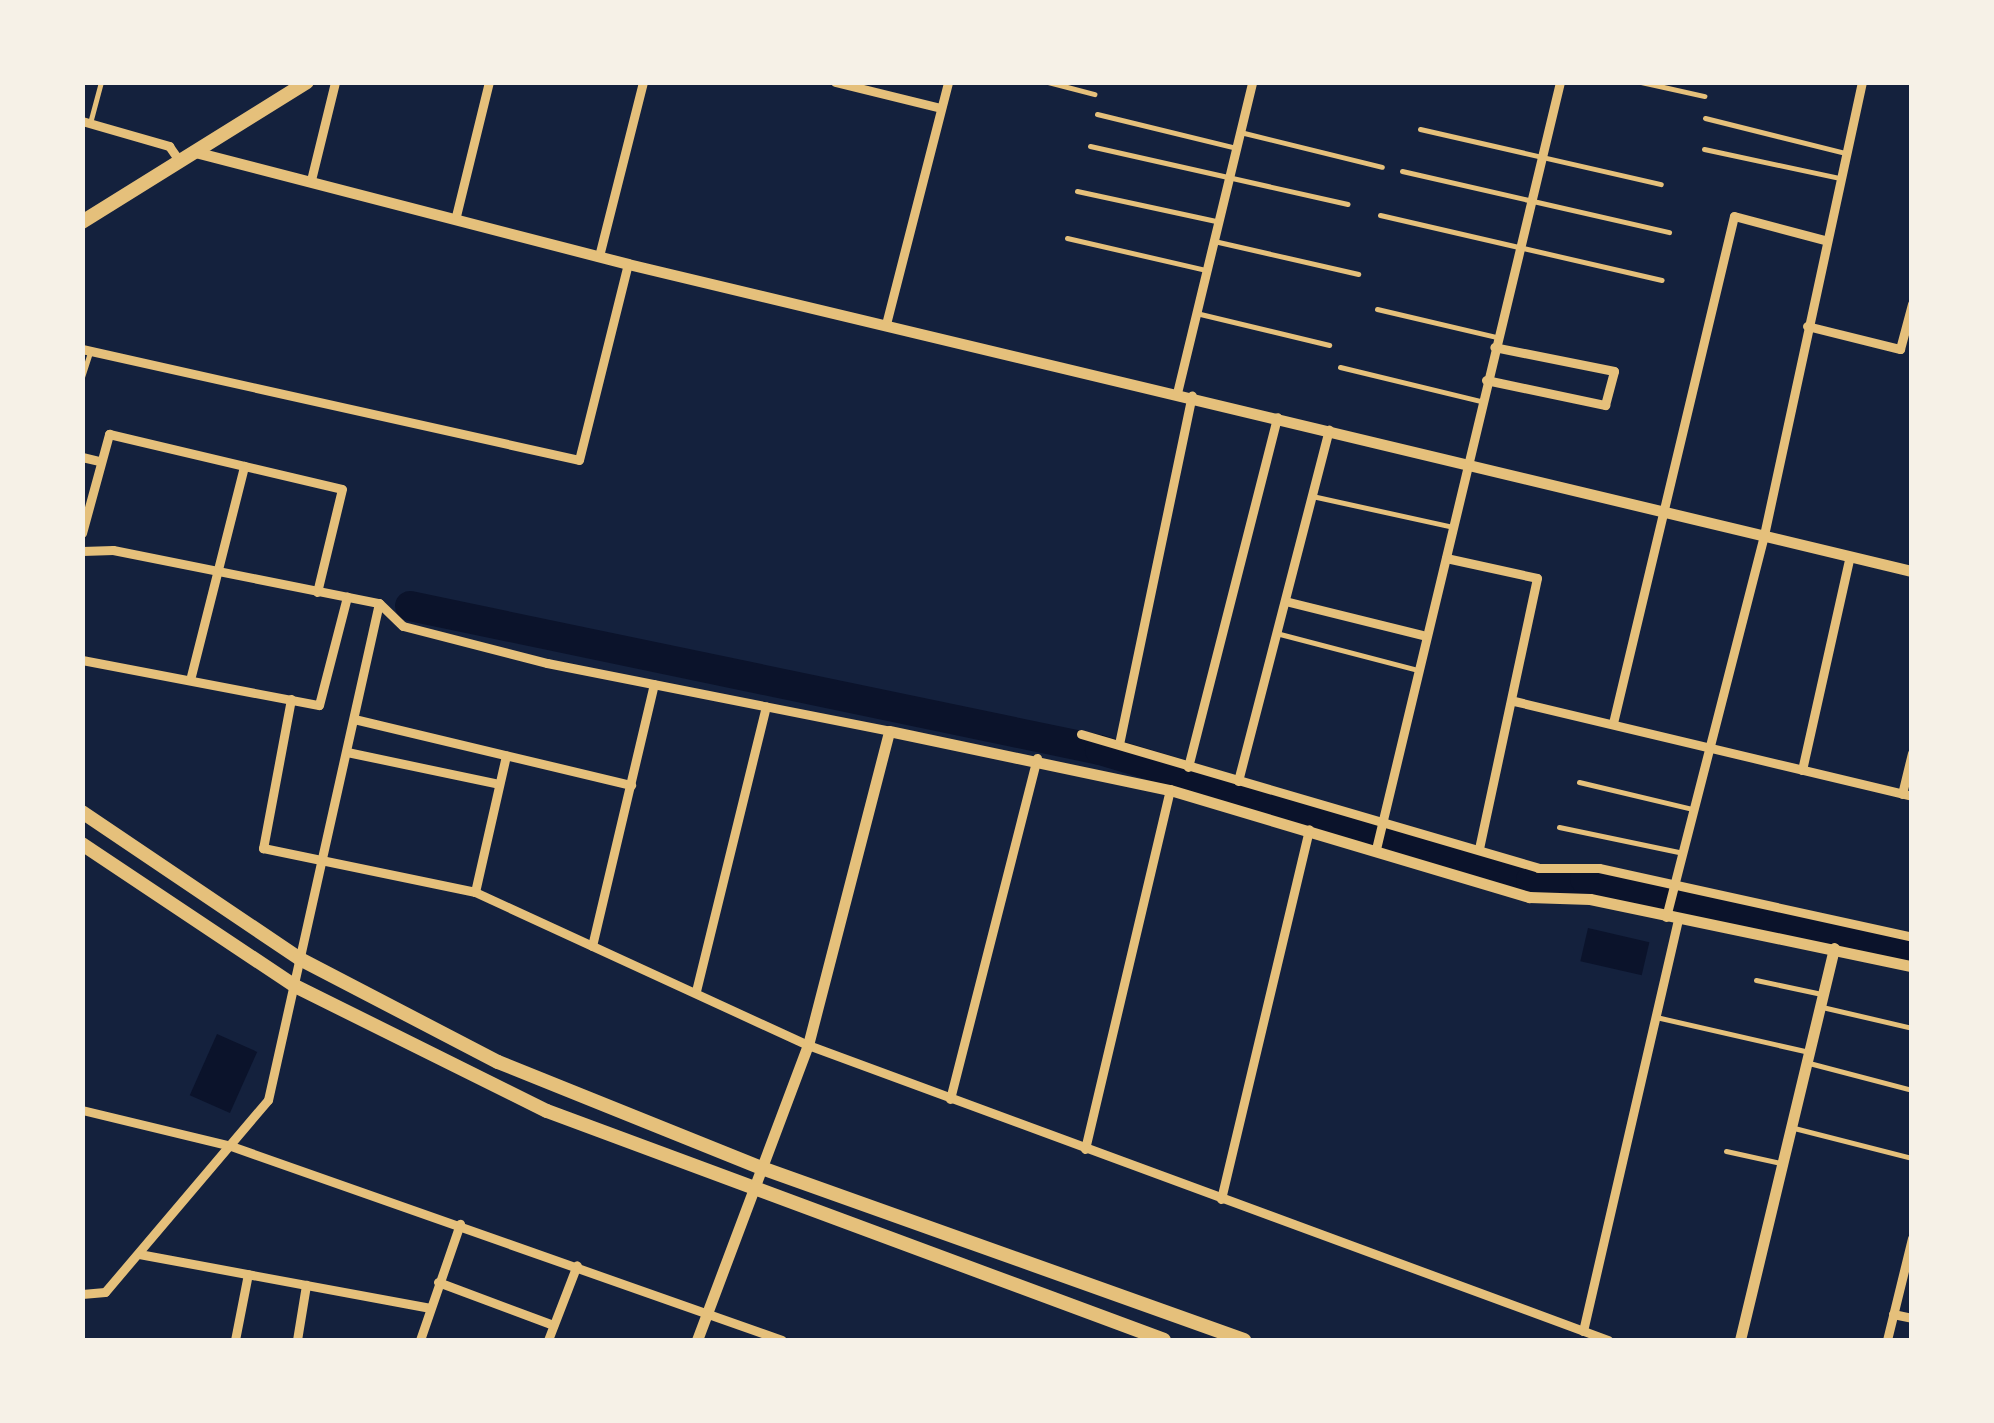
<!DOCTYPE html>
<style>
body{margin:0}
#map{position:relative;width:1994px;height:1423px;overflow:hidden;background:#14213d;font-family:Figtree,sans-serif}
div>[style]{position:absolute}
.water>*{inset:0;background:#0b132b;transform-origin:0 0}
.river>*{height:30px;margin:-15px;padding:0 15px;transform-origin:15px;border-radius:15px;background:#0b132b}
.service>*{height:5px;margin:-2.5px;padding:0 2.5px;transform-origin:2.5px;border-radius:2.5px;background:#e5c07b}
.minor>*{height:9px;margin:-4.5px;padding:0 4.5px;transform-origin:4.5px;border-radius:4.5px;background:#e5c07b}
.tertiary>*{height:11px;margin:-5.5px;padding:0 5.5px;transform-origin:5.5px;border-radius:5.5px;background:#e5c07b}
.primary>*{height:14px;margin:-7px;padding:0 7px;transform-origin:7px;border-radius:7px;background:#e5c07b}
span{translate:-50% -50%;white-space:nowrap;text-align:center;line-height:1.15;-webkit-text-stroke:8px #f6f1e7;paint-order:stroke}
.frame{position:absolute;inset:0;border:85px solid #f6f1e7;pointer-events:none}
</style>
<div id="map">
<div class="water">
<div style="left:1588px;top:928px;width:63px;height:34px;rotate:13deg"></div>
<div style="left:217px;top:1034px;width:44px;height:67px;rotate:24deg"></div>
</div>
<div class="river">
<div style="left:410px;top:606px;width:705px;rotate:11.79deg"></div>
<div style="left:1100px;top:750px;width:450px;rotate:16.8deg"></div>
<div style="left:1531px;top:880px;width:54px;rotate:-1.1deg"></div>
<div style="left:1585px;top:879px;width:335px;rotate:12.6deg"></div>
</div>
<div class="service">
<div style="left:1048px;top:82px;width:48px;rotate:14.6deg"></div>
<div style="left:1641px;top:82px;width:65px;rotate:12.5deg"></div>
<div style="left:1097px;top:114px;width:143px;rotate:13.7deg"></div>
<div style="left:1705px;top:118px;width:144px;rotate:14deg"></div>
<div style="left:90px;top:123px;width:42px;rotate:-75deg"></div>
<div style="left:1420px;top:129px;width:247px;rotate:12.9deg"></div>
<div style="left:1240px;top:132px;width:146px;rotate:13.8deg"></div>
<div style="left:1090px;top:146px;width:264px;rotate:12.7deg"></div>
<div style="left:1704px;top:149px;width:138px;rotate:12.1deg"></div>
<div style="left:1402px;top:171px;width:274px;rotate:12.9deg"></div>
<div style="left:1077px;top:191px;width:142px;rotate:12.2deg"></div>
<div style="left:1380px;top:215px;width:289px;rotate:13deg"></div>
<div style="left:1067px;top:238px;width:143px;rotate:13deg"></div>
<div style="left:1214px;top:241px;width:148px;rotate:12.9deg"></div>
<div style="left:1377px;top:309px;width:122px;rotate:13.2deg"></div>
<div style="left:1196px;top:313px;width:137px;rotate:13.5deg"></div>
<div style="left:1340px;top:367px;width:145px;rotate:13.6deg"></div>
<div style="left:82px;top:377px;width:25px;rotate:-72deg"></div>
<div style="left:1312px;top:496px;width:144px;rotate:12.4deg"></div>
<div style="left:1276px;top:633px;width:147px;rotate:14.6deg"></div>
<div style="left:1579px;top:782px;width:116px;rotate:13.4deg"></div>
<div style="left:1559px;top:827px;width:127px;rotate:11.8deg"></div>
<div style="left:1756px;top:980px;width:67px;rotate:12deg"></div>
<div style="left:1822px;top:1007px;width:92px;rotate:13.1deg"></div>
<div style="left:1656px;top:1017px;width:157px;rotate:12.9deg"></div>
<div style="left:1809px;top:1063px;width:106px;rotate:14.7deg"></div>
<div style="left:1794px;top:1128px;width:122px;rotate:14.3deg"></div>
<div style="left:1726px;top:1151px;width:55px;rotate:12.5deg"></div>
</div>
<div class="minor">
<div style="left:835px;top:82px;width:109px;rotate:13.8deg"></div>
<div style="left:82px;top:121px;width:91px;rotate:16deg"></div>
<div style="left:169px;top:146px;width:19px;rotate:55deg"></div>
<div style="left:311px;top:180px;width:101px;rotate:-76.2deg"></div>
<div style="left:456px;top:216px;width:138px;rotate:-76.2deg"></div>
<div style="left:599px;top:256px;width:179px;rotate:-75.8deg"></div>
<div style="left:886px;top:324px;width:250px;rotate:-75.6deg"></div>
<div style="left:1807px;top:326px;width:96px;rotate:13.9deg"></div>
<div style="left:1900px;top:349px;width:47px;rotate:-75.1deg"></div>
<div style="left:82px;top:349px;width:509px;rotate:12.59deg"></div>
<div style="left:579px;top:460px;width:202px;rotate:-76deg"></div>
<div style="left:1486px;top:380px;width:122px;rotate:11.9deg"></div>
<div style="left:1605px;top:405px;width:35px;rotate:-75deg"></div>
<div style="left:1614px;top:371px;width:122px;rotate:-168.7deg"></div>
<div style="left:1177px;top:393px;width:320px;rotate:-76.4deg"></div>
<div style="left:82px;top:457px;width:18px;rotate:13deg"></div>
<div style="left:82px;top:533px;width:103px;rotate:-74.7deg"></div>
<div style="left:109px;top:434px;width:239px;rotate:13.3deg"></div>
<div style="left:342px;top:489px;width:106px;rotate:103.6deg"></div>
<div style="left:82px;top:551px;width:31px;rotate:-2deg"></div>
<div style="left:113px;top:550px;width:271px;rotate:11.3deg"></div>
<div style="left:379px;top:603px;width:33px;rotate:44deg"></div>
<div style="left:403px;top:626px;width:149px;rotate:14.4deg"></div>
<div style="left:547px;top:663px;width:349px;rotate:11.2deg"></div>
<div style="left:1446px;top:558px;width:93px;rotate:12.4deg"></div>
<div style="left:1537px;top:578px;width:277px;rotate:102.1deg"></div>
<div style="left:1285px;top:601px;width:141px;rotate:13.9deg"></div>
<div style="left:82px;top:660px;width:241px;rotate:10.8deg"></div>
<div style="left:319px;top:705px;width:112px;rotate:-75.5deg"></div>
<div style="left:190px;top:680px;width:221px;rotate:-75.8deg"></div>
<div style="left:291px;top:699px;width:152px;rotate:100.6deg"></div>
<div style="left:263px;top:848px;width:217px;rotate:11.7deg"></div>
<div style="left:475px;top:892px;width:366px;rotate:24.7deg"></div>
<div style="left:808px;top:1045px;width:853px;rotate:20.24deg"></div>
<div style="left:1514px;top:701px;width:409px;rotate:13.4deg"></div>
<div style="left:354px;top:719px;width:285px;rotate:13.4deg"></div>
<div style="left:1613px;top:723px;width:521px;rotate:-76.58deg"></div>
<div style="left:1734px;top:216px;width:93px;rotate:14.9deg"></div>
<div style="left:1081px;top:734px;width:476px;rotate:16.3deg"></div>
<div style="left:1538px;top:868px;width:61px"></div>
<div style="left:1599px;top:868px;width:321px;rotate:12.4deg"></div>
<div style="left:1119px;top:744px;width:356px;rotate:-78.2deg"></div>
<div style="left:347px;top:752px;width:155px;rotate:11.9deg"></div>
<div style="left:1188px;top:767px;width:361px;rotate:-75.7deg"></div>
<div style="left:1802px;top:770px;width:219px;rotate:-77.4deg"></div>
<div style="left:1238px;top:781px;width:363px;rotate:-75.5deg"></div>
<div style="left:1902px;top:794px;width:42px;rotate:-76.3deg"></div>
<div style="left:1376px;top:849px;width:789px;rotate:-76.51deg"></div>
<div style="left:475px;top:892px;width:140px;rotate:-77.2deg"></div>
<div style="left:1666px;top:917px;width:394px;rotate:-75.6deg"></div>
<div style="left:1764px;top:535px;width:463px;rotate:-77.8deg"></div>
<div style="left:592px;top:946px;width:269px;rotate:-76.7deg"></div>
<div style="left:696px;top:991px;width:293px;rotate:-76.2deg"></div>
<div style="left:950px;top:1099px;width:352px;rotate:-75.7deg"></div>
<div style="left:82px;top:1110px;width:153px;rotate:13.6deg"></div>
<div style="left:231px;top:1146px;width:584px;rotate:19.4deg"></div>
<div style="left:1085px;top:1149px;width:369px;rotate:-76.7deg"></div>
<div style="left:1221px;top:1199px;width:380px;rotate:-76.6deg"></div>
<div style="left:139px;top:1254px;width:295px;rotate:10.5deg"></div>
<div style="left:438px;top:1282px;width:123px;rotate:20.5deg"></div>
<div style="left:82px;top:1294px;width:23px;rotate:-5deg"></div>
<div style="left:105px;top:1292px;width:252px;rotate:-49.7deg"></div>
<div style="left:268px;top:1100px;width:509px;rotate:-77.41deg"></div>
<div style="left:1893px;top:1314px;width:19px;rotate:12deg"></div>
<div style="left:1583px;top:1331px;width:421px;rotate:-77deg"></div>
<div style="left:235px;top:1340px;width:67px;rotate:-78.9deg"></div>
<div style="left:297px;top:1340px;width:56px;rotate:-80.7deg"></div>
<div style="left:420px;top:1340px;width:123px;rotate:-71deg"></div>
<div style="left:548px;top:1340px;width:80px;rotate:-68.9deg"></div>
<div style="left:1887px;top:1340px;width:105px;rotate:-76.2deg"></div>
</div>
<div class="tertiary">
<div style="left:195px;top:152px;width:447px;rotate:14.5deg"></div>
<div style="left:628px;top:264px;width:1320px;rotate:13.45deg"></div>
<div style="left:697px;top:1340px;width:315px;rotate:-69.4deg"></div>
<div style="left:808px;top:1045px;width:324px;rotate:-75.5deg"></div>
<div style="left:889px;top:731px;width:287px;rotate:11.9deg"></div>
<div style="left:1170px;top:790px;width:375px;rotate:16.6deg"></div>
<div style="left:1529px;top:897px;width:61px;rotate:1.9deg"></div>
<div style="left:1590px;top:899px;width:329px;rotate:11.8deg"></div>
<div style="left:1740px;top:1340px;width:403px;rotate:-76.5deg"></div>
</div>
<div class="primary">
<div style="left:82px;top:222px;width:265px;rotate:-31.9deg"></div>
<div style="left:82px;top:812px;width:263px;rotate:34deg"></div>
<div style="left:300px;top:959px;width:223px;rotate:27.5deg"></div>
<div style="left:498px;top:1062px;width:284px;rotate:21.9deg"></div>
<div style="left:762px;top:1168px;width:512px;rotate:19.64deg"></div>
<div style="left:82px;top:844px;width:256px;rotate:33.7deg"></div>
<div style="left:295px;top:986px;width:281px;rotate:26.4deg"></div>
<div style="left:547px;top:1111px;width:658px;rotate:20.36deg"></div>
</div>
<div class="frame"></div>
</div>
